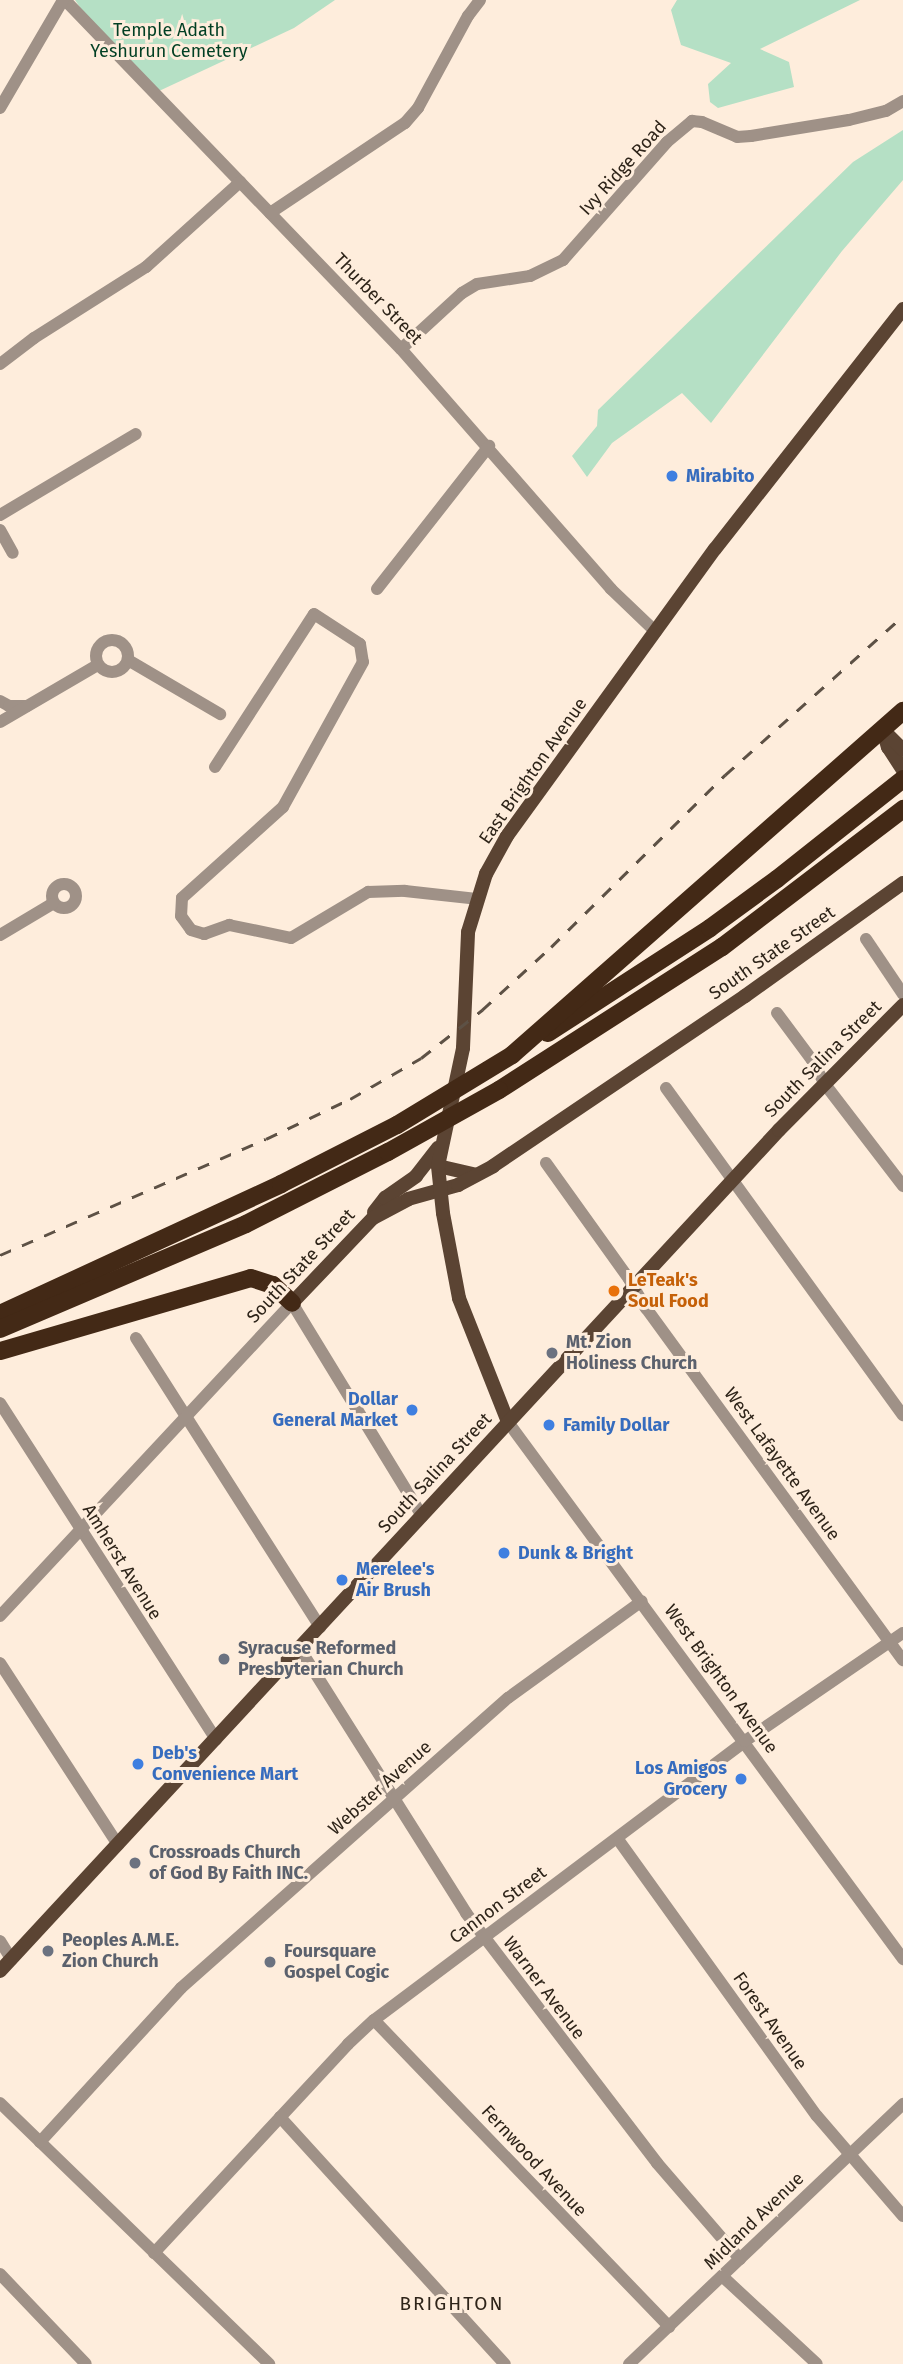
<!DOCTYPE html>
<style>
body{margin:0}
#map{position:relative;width:903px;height:2364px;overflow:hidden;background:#feeddc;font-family:"Fira Sans",sans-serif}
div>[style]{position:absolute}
.green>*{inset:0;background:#b5e0c5}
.minor>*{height:12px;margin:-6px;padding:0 6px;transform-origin:6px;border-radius:6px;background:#9f9187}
.minor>.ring{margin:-6px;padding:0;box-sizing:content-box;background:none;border:12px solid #9f9187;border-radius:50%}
.major>*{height:14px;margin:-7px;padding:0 7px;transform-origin:7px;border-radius:7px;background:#5b4433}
.highway>*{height:18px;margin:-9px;padding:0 9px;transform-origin:9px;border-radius:9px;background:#432916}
.rail>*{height:2.5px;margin-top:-1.25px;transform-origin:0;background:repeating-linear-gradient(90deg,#5d5145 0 12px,transparent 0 24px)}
.highway-bridge>*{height:18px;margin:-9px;padding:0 9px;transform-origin:9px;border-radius:9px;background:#432916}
.dots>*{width:19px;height:19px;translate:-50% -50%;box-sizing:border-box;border:4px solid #feeddc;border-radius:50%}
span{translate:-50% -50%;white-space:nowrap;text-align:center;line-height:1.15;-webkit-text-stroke:6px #feeddc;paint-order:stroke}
.park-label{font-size:18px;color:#003f23}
.street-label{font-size:18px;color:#2e2419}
.shop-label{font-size:18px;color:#366cbe;font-weight:700}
.left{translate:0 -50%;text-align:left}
.right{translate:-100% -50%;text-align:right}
.food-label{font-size:18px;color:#c56008;font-weight:700}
.worship-label{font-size:18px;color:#5b616d;font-weight:700}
.neighbourhood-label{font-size:19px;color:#2e2419;letter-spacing:2px}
</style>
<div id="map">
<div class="green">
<div style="clip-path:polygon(75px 0,335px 0,294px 28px,159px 91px,92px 25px)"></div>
<div style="clip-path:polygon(677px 0,860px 0,760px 49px,789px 62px,794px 87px,718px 108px,710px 102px,708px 84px,731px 63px,681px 45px,671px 10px)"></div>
<div style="clip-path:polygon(903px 130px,903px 180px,842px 251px,711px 423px,682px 393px,612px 443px,587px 477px,572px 456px,597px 426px,598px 410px,853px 162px)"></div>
</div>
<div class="minor">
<div style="left:65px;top:0;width:484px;rotate:46.1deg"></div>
<div style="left:401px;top:349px;width:319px;rotate:48.8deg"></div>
<div style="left:611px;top:589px;width:62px;rotate:43.7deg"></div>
<div style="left:0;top:108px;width:125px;rotate:-59.7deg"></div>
<div style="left:270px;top:213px;width:162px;rotate:-33.7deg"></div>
<div style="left:405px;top:123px;width:20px;rotate:-49deg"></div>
<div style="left:418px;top:108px;width:105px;rotate:-61.5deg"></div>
<div style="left:468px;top:16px;width:20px;rotate:-53deg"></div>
<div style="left:401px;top:349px;width:83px;rotate:-42.6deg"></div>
<div style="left:462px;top:293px;width:17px;rotate:-31deg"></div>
<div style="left:477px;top:284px;width:54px;rotate:-8.6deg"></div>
<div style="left:530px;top:276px;width:37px;rotate:-26deg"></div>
<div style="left:563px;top:260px;width:157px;rotate:-48.6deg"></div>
<div style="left:667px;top:142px;width:33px;rotate:-40deg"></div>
<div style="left:692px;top:121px;width:10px;rotate:6deg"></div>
<div style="left:702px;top:122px;width:38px;rotate:23deg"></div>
<div style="left:737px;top:137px;width:14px;rotate:-4deg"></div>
<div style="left:751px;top:136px;width:99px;rotate:-9.3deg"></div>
<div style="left:849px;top:120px;width:38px;rotate:-14deg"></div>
<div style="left:886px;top:111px;width:20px;rotate:-30deg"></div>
<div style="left:0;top:364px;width:43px;rotate:-37.4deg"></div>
<div style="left:34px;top:338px;width:133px;rotate:-32.4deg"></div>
<div style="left:146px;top:267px;width:127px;rotate:-42.1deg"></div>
<div style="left:0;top:515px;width:158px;rotate:-30.8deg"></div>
<div style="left:0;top:530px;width:26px;rotate:61deg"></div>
<div style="left:377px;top:589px;width:182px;rotate:-51.9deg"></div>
<div class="ring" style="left:96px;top:640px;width:20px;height:20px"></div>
<div style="left:128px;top:660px;width:107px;rotate:30.4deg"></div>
<div style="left:0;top:701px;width:10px;rotate:29deg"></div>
<div style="left:9px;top:706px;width:18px"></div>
<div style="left:0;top:722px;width:111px;rotate:-30.3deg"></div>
<div style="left:215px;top:767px;width:182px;rotate:-57.1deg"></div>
<div style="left:314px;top:614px;width:55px;rotate:33.1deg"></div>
<div style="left:360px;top:644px;width:18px;rotate:81deg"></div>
<div style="left:363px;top:662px;width:166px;rotate:118.9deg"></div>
<div style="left:283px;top:807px;width:136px;rotate:138deg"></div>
<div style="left:182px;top:898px;width:18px;rotate:93deg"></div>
<div style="left:181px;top:916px;width:17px;rotate:54deg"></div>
<div style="left:191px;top:930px;width:14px;rotate:17deg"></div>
<div style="left:204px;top:934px;width:27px;rotate:-20deg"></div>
<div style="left:229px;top:925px;width:63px;rotate:11.8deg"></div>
<div style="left:291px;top:938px;width:90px;rotate:-30.9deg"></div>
<div style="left:368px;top:892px;width:37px;rotate:-2deg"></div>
<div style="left:405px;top:891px;width:72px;rotate:6.3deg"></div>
<div class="ring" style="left:52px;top:884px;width:12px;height:12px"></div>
<div style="left:0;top:935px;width:61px;rotate:-30.8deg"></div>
<div style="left:866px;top:939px;width:66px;rotate:56.1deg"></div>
<div style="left:777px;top:1013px;width:59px;rotate:53.3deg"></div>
<div style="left:812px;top:1060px;width:26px;rotate:62deg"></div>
<div style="left:824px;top:1083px;width:130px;rotate:52.5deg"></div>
<div style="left:666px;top:1088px;width:404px;rotate:54.1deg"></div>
<div style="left:546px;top:1163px;width:143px;rotate:54.4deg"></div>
<div style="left:629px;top:1279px;width:34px;rotate:60deg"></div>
<div style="left:646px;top:1308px;width:436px;rotate:53.9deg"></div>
<div style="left:136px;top:1338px;width:343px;rotate:57.5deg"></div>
<div style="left:0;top:1403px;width:400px;rotate:57.3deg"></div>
<div style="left:508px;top:1422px;width:667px;rotate:53.66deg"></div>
<div style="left:0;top:1616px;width:428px;rotate:-47deg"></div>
<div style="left:292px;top:1303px;width:250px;rotate:58.6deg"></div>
<div style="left:300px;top:1649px;width:312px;rotate:57.8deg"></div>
<div style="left:466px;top:1913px;width:315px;rotate:52.6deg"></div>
<div style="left:657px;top:2163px;width:127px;rotate:49.2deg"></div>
<div style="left:0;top:1663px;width:217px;rotate:57deg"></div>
<div style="left:617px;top:1838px;width:342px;rotate:54.3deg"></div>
<div style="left:817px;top:2116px;width:132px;rotate:49.3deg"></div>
<div style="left:0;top:1941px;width:22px;rotate:58deg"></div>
<div style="left:374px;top:2020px;width:426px;rotate:46.1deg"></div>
<div style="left:0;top:2103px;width:375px;rotate:44.1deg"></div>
<div style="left:280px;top:2117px;width:334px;rotate:47.7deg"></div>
<div style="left:40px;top:2142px;width:209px;rotate:-47.5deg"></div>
<div style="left:181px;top:1988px;width:437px;rotate:-41.6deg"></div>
<div style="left:508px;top:1698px;width:165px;rotate:-35.9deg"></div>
<div style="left:154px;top:2253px;width:285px;rotate:-47.1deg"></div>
<div style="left:348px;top:2044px;width:35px;rotate:-43deg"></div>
<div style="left:374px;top:2020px;width:464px;rotate:-36.9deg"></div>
<div style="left:745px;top:1741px;width:191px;rotate:-34.4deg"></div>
<div style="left:0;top:2274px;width:124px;rotate:46.3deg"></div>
<div style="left:722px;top:2276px;width:129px;rotate:42.8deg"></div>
<div style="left:629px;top:2364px;width:378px;rotate:-43.5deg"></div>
</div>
<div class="major">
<div style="left:883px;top:730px;width:18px;rotate:74deg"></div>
<div style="left:888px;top:747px;width:27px;rotate:57deg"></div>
<div style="left:884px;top:731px;width:27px;rotate:45deg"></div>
<div style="left:438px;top:1166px;width:39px;rotate:13deg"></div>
<div style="left:374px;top:1212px;width:18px;rotate:-52deg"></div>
<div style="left:385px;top:1198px;width:38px;rotate:-35deg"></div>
<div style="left:416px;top:1176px;width:36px;rotate:-52deg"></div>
<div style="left:292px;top:1303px;width:117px;rotate:-46.4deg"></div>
<div style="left:373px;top:1218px;width:40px;rotate:-28deg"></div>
<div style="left:408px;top:1199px;width:52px;rotate:-15.6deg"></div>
<div style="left:458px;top:1185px;width:40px;rotate:-28deg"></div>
<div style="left:493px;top:1166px;width:304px;rotate:-34deg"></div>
<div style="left:745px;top:996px;width:194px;rotate:-35.6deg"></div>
<div style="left:508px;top:1422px;width:133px;rotate:-111.6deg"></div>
<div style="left:459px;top:1298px;width:86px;rotate:-100.7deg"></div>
<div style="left:443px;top:1213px;width:47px;rotate:-96.1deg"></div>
<div style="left:438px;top:1166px;width:121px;rotate:-78deg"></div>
<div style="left:463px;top:1048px;width:116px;rotate:-87.5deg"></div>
<div style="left:468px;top:932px;width:61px;rotate:-72.8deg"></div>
<div style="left:486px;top:874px;width:43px;rotate:-61.1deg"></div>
<div style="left:507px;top:836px;width:354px;rotate:-54.1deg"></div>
<div style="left:715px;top:549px;width:305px;rotate:-51.9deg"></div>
<div style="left:0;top:1971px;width:1146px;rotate:-47.19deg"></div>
<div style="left:779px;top:1130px;width:176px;rotate:-45.2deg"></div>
</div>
<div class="highway">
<div style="left:548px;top:1033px;width:193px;rotate:-32.9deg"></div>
<div style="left:710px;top:928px;width:83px;rotate:-36.2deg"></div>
<div style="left:777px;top:879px;width:161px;rotate:-38.4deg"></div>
<div style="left:512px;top:1055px;width:521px;rotate:-41.34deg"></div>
<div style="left:499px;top:1090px;width:265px;rotate:-32.7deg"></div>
<div style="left:722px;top:947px;width:228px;rotate:-37.3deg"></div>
<div style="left:0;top:1314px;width:310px;rotate:-24.8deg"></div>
<div style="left:281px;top:1184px;width:130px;rotate:-27deg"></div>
<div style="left:0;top:1329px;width:267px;rotate:-23.1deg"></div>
<div style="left:246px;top:1224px;width:159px;rotate:-26.9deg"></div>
<div style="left:0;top:1351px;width:261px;rotate:-16.2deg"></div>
<div style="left:251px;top:1278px;width:23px;rotate:18deg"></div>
<div style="left:273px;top:1285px;width:26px;rotate:43deg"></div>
</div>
<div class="rail">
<div style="left:0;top:1255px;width:290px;rotate:-23.6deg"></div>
<div style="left:266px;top:1139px;width:93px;rotate:-25.5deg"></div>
<div style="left:350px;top:1099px;width:82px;rotate:-30deg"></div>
<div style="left:421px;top:1058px;width:78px;rotate:-38.2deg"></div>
<div style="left:482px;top:1010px;width:93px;rotate:-42.4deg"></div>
<div style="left:551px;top:947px;width:245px;rotate:-44.7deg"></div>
<div style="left:725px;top:775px;width:239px;rotate:-41.8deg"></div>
</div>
<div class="highway-bridge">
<div style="left:397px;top:1125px;width:135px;rotate:-31.3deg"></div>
<div style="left:388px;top:1152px;width:127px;rotate:-29.2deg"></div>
</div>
<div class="dots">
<div style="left:672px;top:476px;background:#3f7fe0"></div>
<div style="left:614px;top:1291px;background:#e8710a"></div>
<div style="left:552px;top:1353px;background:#6b7280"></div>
<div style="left:412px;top:1410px;background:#3f7fe0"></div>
<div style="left:549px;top:1425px;background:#3f7fe0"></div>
<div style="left:504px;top:1553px;background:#3f7fe0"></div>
<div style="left:342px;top:1580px;background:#3f7fe0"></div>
<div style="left:224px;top:1659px;background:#6b7280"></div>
<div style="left:138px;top:1764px;background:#3f7fe0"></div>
<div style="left:741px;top:1779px;background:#3f7fe0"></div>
<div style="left:135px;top:1863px;background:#6b7280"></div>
<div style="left:48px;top:1951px;background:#6b7280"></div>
<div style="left:270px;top:1962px;background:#6b7280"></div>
</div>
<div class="park-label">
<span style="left:169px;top:41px">Temple Adath<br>Yeshurun Cemetery</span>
</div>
<div class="street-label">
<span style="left:623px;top:168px;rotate:-48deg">Ivy Ridge Road</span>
<span style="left:378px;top:299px;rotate:46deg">Thurber Street</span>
<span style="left:533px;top:771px;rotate:-55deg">East Brighton Avenue</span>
<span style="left:772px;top:953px;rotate:-35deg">South State Street</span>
<span style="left:823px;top:1059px;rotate:-45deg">South Salina Street</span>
<span style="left:301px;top:1266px;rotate:-47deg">South State Street</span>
<span style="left:782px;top:1464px;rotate:54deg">West Lafayette Avenue</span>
<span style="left:435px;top:1473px;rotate:-47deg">South Salina Street</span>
<span style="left:122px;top:1562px;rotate:58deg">Amherst Avenue</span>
<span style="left:721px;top:1679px;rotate:54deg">West Brighton Avenue</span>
<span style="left:380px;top:1788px;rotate:-42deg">Webster Avenue</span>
<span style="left:498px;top:1905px;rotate:-37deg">Cannon Street</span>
<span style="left:544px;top:1988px;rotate:53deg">Warner Avenue</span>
<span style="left:770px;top:2021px;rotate:55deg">Forest Avenue</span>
<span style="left:534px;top:2161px;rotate:47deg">Fernwood Avenue</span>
<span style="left:754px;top:2221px;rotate:-44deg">Midland Avenue</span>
</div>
<div class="shop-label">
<span class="left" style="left:686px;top:476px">Mirabito</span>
<span class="right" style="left:398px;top:1410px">Dollar<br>General Market</span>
<span class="left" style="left:563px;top:1425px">Family Dollar</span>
<span class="left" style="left:518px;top:1553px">Dunk &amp; Bright</span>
<span class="left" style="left:356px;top:1580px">Merelee's<br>Air Brush</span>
<span class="left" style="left:152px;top:1764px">Deb's<br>Convenience Mart</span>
<span class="right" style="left:727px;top:1779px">Los Amigos<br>Grocery</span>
</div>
<div class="food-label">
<span class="left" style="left:628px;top:1291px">LeTeak's<br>Soul Food</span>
</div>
<div class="worship-label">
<span class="left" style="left:566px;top:1353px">Mt. Zion<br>Holiness Church</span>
<span class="left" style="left:238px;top:1659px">Syracuse Reformed<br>Presbyterian Church</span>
<span class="left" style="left:149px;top:1863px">Crossroads Church<br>of God By Faith INC.</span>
<span class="left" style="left:62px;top:1951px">Peoples A.M.E.<br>Zion Church</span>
<span class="left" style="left:284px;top:1962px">Foursquare<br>Gospel Cogic</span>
</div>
<div class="neighbourhood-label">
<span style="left:452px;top:2304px">BRIGHTON</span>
</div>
</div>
